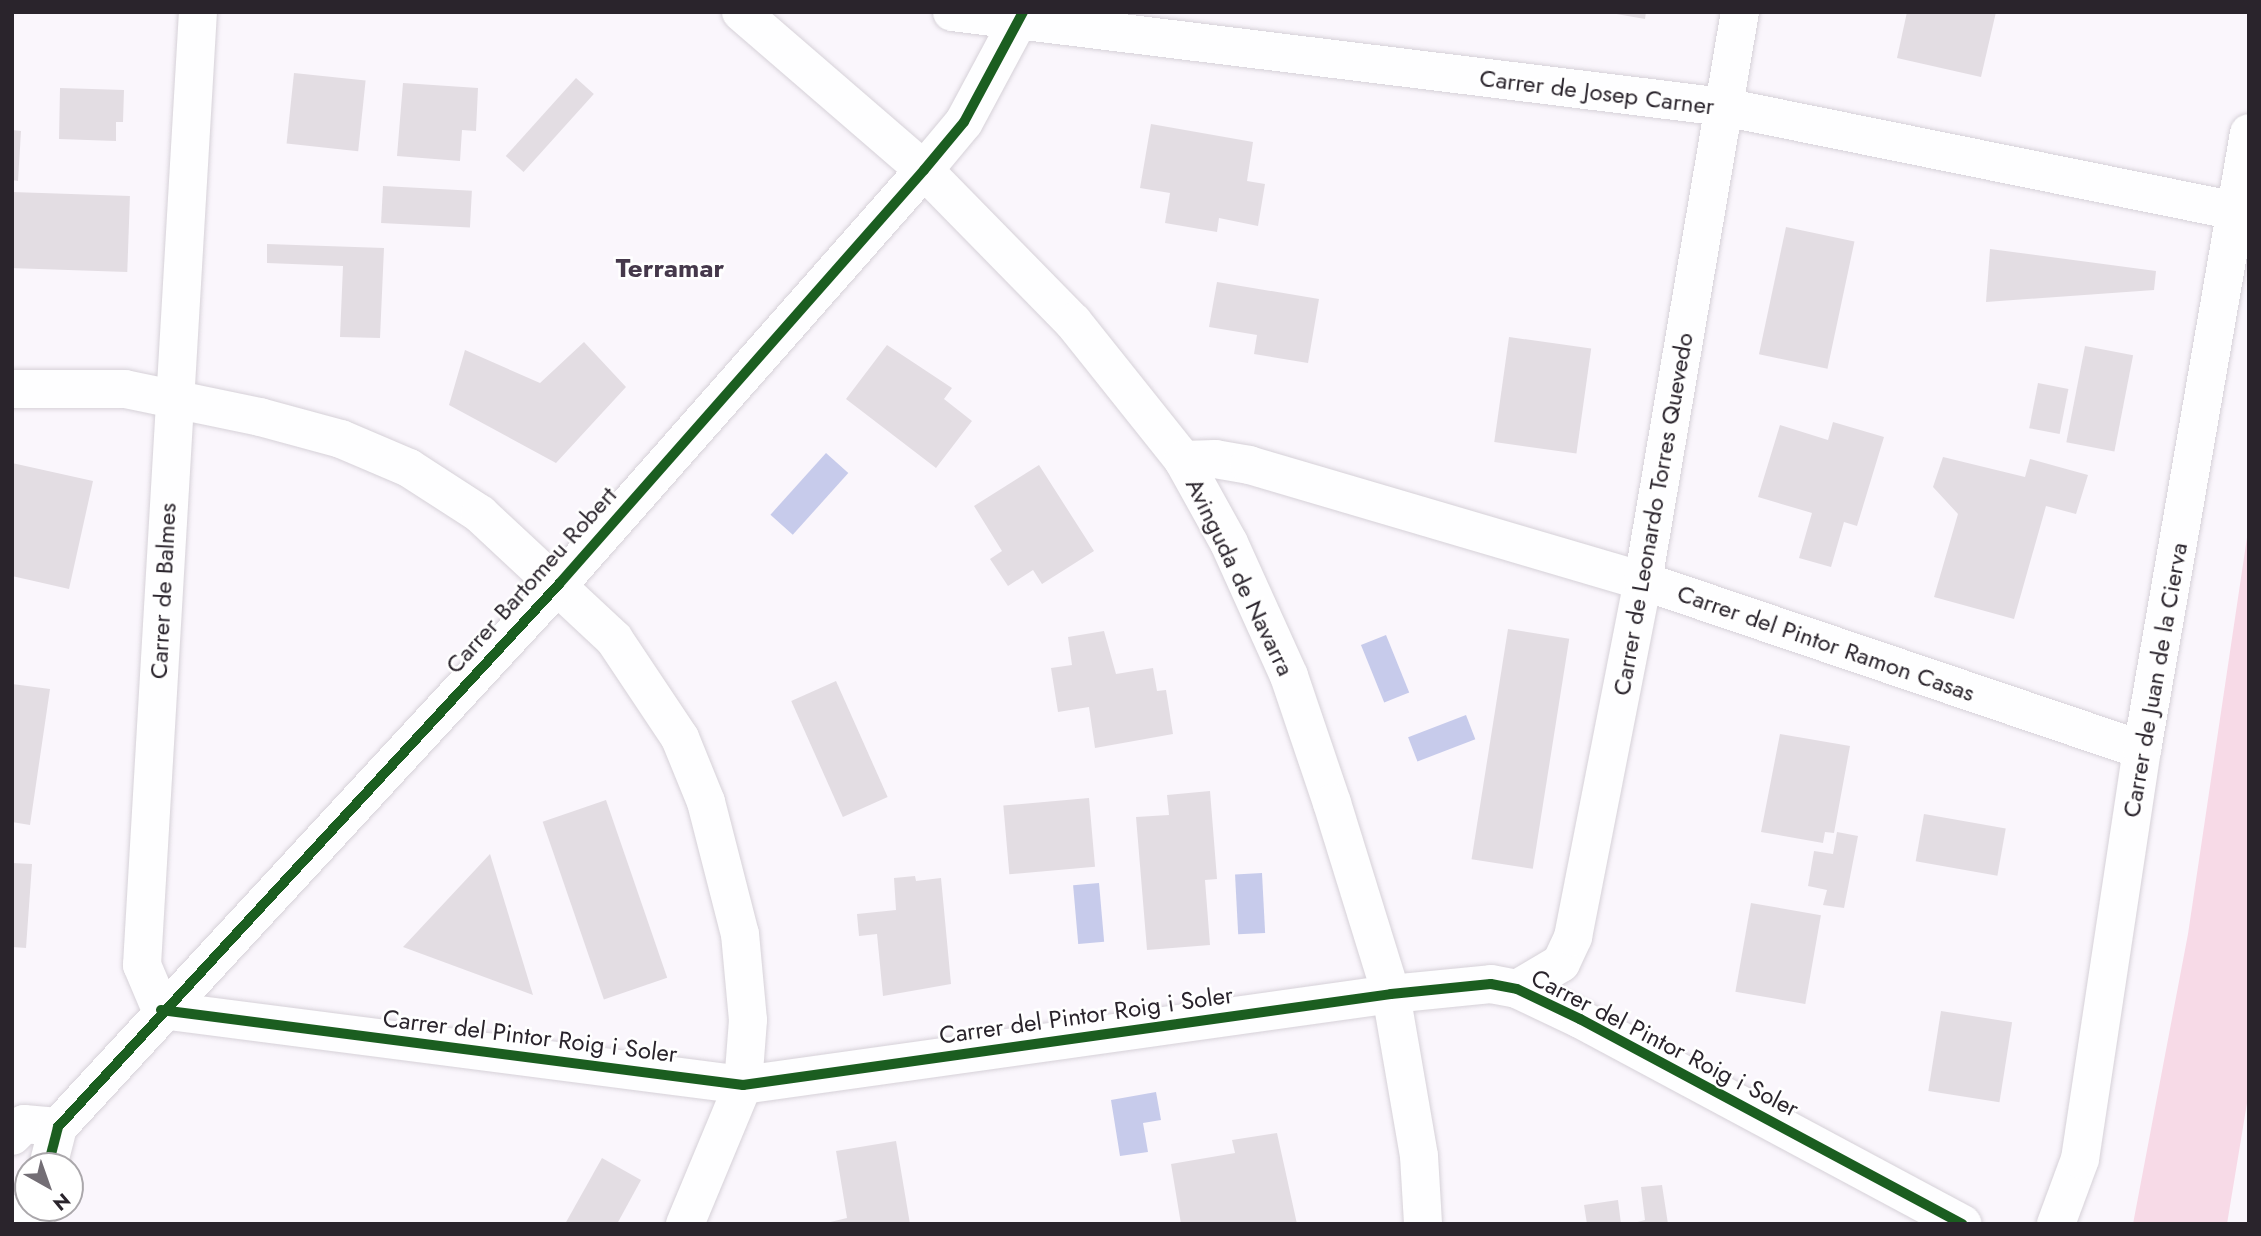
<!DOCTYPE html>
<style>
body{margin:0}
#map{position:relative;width:2261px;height:1236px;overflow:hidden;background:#faf6fc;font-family:Jost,sans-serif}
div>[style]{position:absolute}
.green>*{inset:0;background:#f7dae7}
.water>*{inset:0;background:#c7cbeb;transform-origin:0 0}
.building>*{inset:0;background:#e3dde3;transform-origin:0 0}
.roads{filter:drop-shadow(0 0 2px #d6d1d8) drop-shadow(0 0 2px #d6d1d8)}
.minor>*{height:38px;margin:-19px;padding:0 19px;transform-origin:19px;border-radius:19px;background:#fefeff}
.cycleway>*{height:10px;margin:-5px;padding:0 5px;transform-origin:5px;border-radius:5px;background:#1b5e20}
span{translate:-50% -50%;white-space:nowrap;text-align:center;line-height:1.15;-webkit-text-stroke:5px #fff;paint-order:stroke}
.street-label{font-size:24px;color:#2a242c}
.neighbourhood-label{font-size:26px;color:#45384b;font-weight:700}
.frame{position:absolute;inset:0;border:14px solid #2a242c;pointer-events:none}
.north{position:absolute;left:14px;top:1152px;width:70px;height:70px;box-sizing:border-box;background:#fff;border:2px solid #aaa7ab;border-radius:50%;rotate:140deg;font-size:19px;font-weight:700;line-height:28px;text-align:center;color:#2a242c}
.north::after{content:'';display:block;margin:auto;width:24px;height:32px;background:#736e75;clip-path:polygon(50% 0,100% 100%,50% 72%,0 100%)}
</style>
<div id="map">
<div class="green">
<div style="clip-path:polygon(2249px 524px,2249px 1091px,2227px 1224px,2133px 1224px,2188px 934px)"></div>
</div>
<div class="water">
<div style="left:826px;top:453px;width:30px;height:83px;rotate:42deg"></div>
<div style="left:1386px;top:635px;width:62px;height:27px;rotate:68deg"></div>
<div style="left:1466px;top:715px;width:26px;height:62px;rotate:69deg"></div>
<div style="left:1262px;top:873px;width:60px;height:27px;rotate:87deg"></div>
<div style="left:1099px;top:883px;width:59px;height:26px;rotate:85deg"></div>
<div style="clip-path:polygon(1156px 1092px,1161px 1120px,1143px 1123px,1148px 1152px,1120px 1156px,1111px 1100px)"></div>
</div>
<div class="building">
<div style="clip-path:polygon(1605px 12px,1646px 12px,1645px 19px)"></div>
<div style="clip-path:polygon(1907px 12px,1996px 12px,1981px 77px,1897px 58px)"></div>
<div style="left:294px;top:73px;width:72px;height:71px;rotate:6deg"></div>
<div style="left:576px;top:78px;width:24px;height:105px;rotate:42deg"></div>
<div style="clip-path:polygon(403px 83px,478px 88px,476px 131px,462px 130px,460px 161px,397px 156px)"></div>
<div style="clip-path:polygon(60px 88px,124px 90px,123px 122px,116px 122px,116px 141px,59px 139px)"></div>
<div style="clip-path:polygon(1151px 124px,1253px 142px,1247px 181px,1265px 184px,1258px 226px,1219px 218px,1217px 232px,1165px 223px,1170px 193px,1140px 188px)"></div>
<div style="clip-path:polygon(12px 130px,21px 131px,18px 181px,12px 180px)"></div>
<div style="left:383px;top:186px;width:89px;height:37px;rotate:3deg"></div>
<div style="left:12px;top:192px;width:118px;height:76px;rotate:2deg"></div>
<div style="left:1786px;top:227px;width:70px;height:130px;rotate:12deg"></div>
<div style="clip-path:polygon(267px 244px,384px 248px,380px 338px,340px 337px,343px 266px,267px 263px)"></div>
<div style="clip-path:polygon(1990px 249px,2156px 271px,2154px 290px,1986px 302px)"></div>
<div style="clip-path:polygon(1217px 282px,1319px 299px,1308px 363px,1254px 354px,1257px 335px,1209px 327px)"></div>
<div style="left:1509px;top:337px;width:83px;height:106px;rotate:8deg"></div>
<div style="clip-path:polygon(584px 342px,626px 387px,556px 463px,449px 405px,465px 350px,540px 383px)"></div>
<div style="clip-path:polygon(887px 345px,952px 388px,944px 399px,972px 421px,936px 468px,846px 399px)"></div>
<div style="left:2085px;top:346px;width:49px;height:98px;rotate:11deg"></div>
<div style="left:2038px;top:383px;width:31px;height:46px;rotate:11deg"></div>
<div style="clip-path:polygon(1833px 422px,1884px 437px,1857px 526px,1844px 522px,1831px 567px,1799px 558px,1812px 513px,1758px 497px,1780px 425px,1828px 440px)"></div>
<div style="clip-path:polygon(1943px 457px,2025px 477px,2030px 459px,2088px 475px,2076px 514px,2046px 506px,2014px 619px,1934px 597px,1958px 514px,1933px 487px)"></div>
<div style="clip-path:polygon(12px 463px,93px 481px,69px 589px,12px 576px)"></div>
<div style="clip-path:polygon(1039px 465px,1094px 551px,1042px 584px,1033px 570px,1008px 586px,990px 559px,1002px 551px,974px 506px)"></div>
<div style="left:1508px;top:629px;width:62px;height:233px;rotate:9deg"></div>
<div style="clip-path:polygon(1104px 631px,1116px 674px,1153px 668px,1157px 691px,1166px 690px,1173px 734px,1095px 748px,1089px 707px,1058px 712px,1051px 668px,1072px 665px,1068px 637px)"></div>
<div style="left:836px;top:681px;width:127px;height:49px;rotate:66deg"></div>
<div style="clip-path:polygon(12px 684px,50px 689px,30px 825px,12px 822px)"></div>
<div style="clip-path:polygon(1780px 734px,1850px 746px,1834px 833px,1825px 832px,1823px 843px,1761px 832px)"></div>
<div style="clip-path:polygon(1210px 791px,1217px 879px,1205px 880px,1210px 945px,1147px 950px,1136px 817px,1169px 815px,1167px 795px)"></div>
<div style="left:1089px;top:798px;width:69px;height:86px;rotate:85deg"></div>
<div style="left:606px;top:800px;width:188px;height:67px;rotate:71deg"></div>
<div style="left:1924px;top:814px;width:83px;height:48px;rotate:10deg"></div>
<div style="clip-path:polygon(1837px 832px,1858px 836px,1844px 908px,1823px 905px,1827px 890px,1808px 886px,1814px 851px,1833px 854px)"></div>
<div style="clip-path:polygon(490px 854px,533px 995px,403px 947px)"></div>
<div style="clip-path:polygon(12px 863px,32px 864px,26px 948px,12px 947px)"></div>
<div style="clip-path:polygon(915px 876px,916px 881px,941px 878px,951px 984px,883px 996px,877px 934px,859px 936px,857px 914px,896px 910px,894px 878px)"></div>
<div style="left:1751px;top:903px;width:71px;height:90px;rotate:10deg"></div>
<div style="left:1941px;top:1011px;width:72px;height:81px;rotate:9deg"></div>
<div style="clip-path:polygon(1277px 1133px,1297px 1224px,1181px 1224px,1171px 1164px,1235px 1153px,1232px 1140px)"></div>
<div style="clip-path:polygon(896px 1141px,910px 1224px,822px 1224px,847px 1218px,836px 1151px)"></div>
<div style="clip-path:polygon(602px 1158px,641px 1180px,617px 1224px,565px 1224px)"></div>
<div style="clip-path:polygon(1662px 1185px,1668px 1224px,1630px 1224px,1645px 1220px,1641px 1187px)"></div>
<div style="clip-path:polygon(1618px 1200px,1621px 1224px,1587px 1224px,1584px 1205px)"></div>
</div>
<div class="roads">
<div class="minor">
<div style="left:741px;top:12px;width:242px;rotate:40.8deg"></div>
<div style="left:924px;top:170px;width:213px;rotate:45.6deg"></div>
<div style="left:1073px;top:322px;width:176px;rotate:51.4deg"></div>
<div style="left:1183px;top:460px;width:95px;rotate:61deg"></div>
<div style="left:1229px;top:543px;width:146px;rotate:65.7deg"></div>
<div style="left:1289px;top:676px;width:134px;rotate:71.3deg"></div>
<div style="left:1332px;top:803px;width:200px;rotate:72.8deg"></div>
<div style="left:1391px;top:994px;width:164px;rotate:80.2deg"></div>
<div style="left:1419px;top:1156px;width:68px;rotate:86.6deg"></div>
<div style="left:952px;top:12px;width:778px;rotate:7.02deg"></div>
<div style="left:1724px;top:107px;width:522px;rotate:11.48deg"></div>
<div style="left:12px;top:389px;width:113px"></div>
<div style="left:125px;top:389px;width:138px;rotate:11.7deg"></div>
<div style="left:260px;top:417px;width:84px;rotate:15.2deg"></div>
<div style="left:341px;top:439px;width:74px;rotate:23.1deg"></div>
<div style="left:409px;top:468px;width:85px;rotate:32.9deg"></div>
<div style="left:480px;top:514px;width:183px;rotate:43deg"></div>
<div style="left:614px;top:639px;width:119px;rotate:56.3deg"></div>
<div style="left:680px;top:738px;width:69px;rotate:67.9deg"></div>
<div style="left:706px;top:802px;width:136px;rotate:75.6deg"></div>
<div style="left:740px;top:934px;width:86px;rotate:84.7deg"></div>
<div style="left:748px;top:1020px;width:65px;rotate:94.4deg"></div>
<div style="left:743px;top:1085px;width:151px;rotate:112.6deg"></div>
<div style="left:1183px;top:460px;width:32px;rotate:-2deg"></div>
<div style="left:1215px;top:459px;width:35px;rotate:10deg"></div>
<div style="left:1249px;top:465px;width:411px;rotate:16.4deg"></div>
<div style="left:1643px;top:581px;width:527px;rotate:18.71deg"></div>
<div style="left:1517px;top:989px;width:51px;rotate:-30.6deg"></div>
<div style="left:1561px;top:963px;width:29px;rotate:-65deg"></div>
<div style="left:1573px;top:937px;width:363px;rotate:-78.9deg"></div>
<div style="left:1643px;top:581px;width:577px;rotate:-80.33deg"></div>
<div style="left:161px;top:1010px;width:587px;rotate:7.34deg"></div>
<div style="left:743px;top:1085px;width:654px;rotate:-7.99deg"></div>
<div style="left:1391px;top:994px;width:100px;rotate:-5.7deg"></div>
<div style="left:1491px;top:984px;width:26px;rotate:11deg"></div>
<div style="left:1517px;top:989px;width:70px;rotate:25.5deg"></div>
<div style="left:1580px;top:1019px;width:434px;rotate:28.2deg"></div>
<div style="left:161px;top:1010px;width:49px;rotate:-112.9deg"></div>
<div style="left:142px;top:965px;width:955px;rotate:-86.64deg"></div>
<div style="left:12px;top:1136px;width:17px;rotate:-45deg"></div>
<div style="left:24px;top:1124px;width:34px;rotate:5deg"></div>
<div style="left:48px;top:1166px;width:40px;rotate:-75.6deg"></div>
<div style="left:58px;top:1127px;width:739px;rotate:-47.3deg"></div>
<div style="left:559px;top:584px;width:552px;rotate:-48.6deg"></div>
<div style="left:924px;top:170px;width:62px;rotate:-50.2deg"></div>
<div style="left:964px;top:122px;width:125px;rotate:-61.8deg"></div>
<div style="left:12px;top:1214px;width:24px;rotate:15deg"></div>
<div style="left:2056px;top:1224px;width:69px;rotate:-69.7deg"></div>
<div style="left:2080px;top:1159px;width:414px;rotate:-81.4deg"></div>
<div style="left:2142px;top:750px;width:626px;rotate:-80.16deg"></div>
</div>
</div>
<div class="cycleway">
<div style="left:161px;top:1010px;width:587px;rotate:7.34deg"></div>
<div style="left:743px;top:1085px;width:654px;rotate:-7.99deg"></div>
<div style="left:1391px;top:994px;width:100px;rotate:-5.7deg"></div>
<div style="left:1491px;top:984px;width:26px;rotate:11deg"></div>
<div style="left:1517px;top:989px;width:70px;rotate:25.5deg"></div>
<div style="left:1580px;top:1019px;width:434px;rotate:28.2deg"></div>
<div style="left:48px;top:1166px;width:40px;rotate:-75.6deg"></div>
<div style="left:58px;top:1127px;width:739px;rotate:-47.3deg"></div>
<div style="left:559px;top:584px;width:552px;rotate:-48.6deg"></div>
<div style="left:924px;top:170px;width:62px;rotate:-50.2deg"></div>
<div style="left:964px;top:122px;width:125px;rotate:-61.8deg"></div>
</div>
<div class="street-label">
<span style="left:1597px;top:92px;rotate:7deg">Carrer de Josep Carner</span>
<span style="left:1653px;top:514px;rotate:-80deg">Carrer de Leonardo Torres Quevedo</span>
<span style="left:1240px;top:577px;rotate:64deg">Avinguda de Navarra</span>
<span style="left:531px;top:580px;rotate:-48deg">Carrer Bartomeu Robert</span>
<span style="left:163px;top:591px;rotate:-87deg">Carrer de Balmes</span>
<span style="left:1826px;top:643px;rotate:19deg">Carrer del Pintor Ramon Casas</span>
<span style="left:2155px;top:680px;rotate:-80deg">Carrer de Juan de la Cierva</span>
<span style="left:1086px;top:1015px;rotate:-8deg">Carrer del Pintor Roig i Soler</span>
<span style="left:530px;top:1036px;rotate:7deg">Carrer del Pintor Roig i Soler</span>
<span style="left:1665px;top:1043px;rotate:27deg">Carrer del Pintor Roig i Soler</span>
</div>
<div class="neighbourhood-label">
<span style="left:670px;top:269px">Terramar</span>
</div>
<div class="frame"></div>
<div class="north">N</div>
</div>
